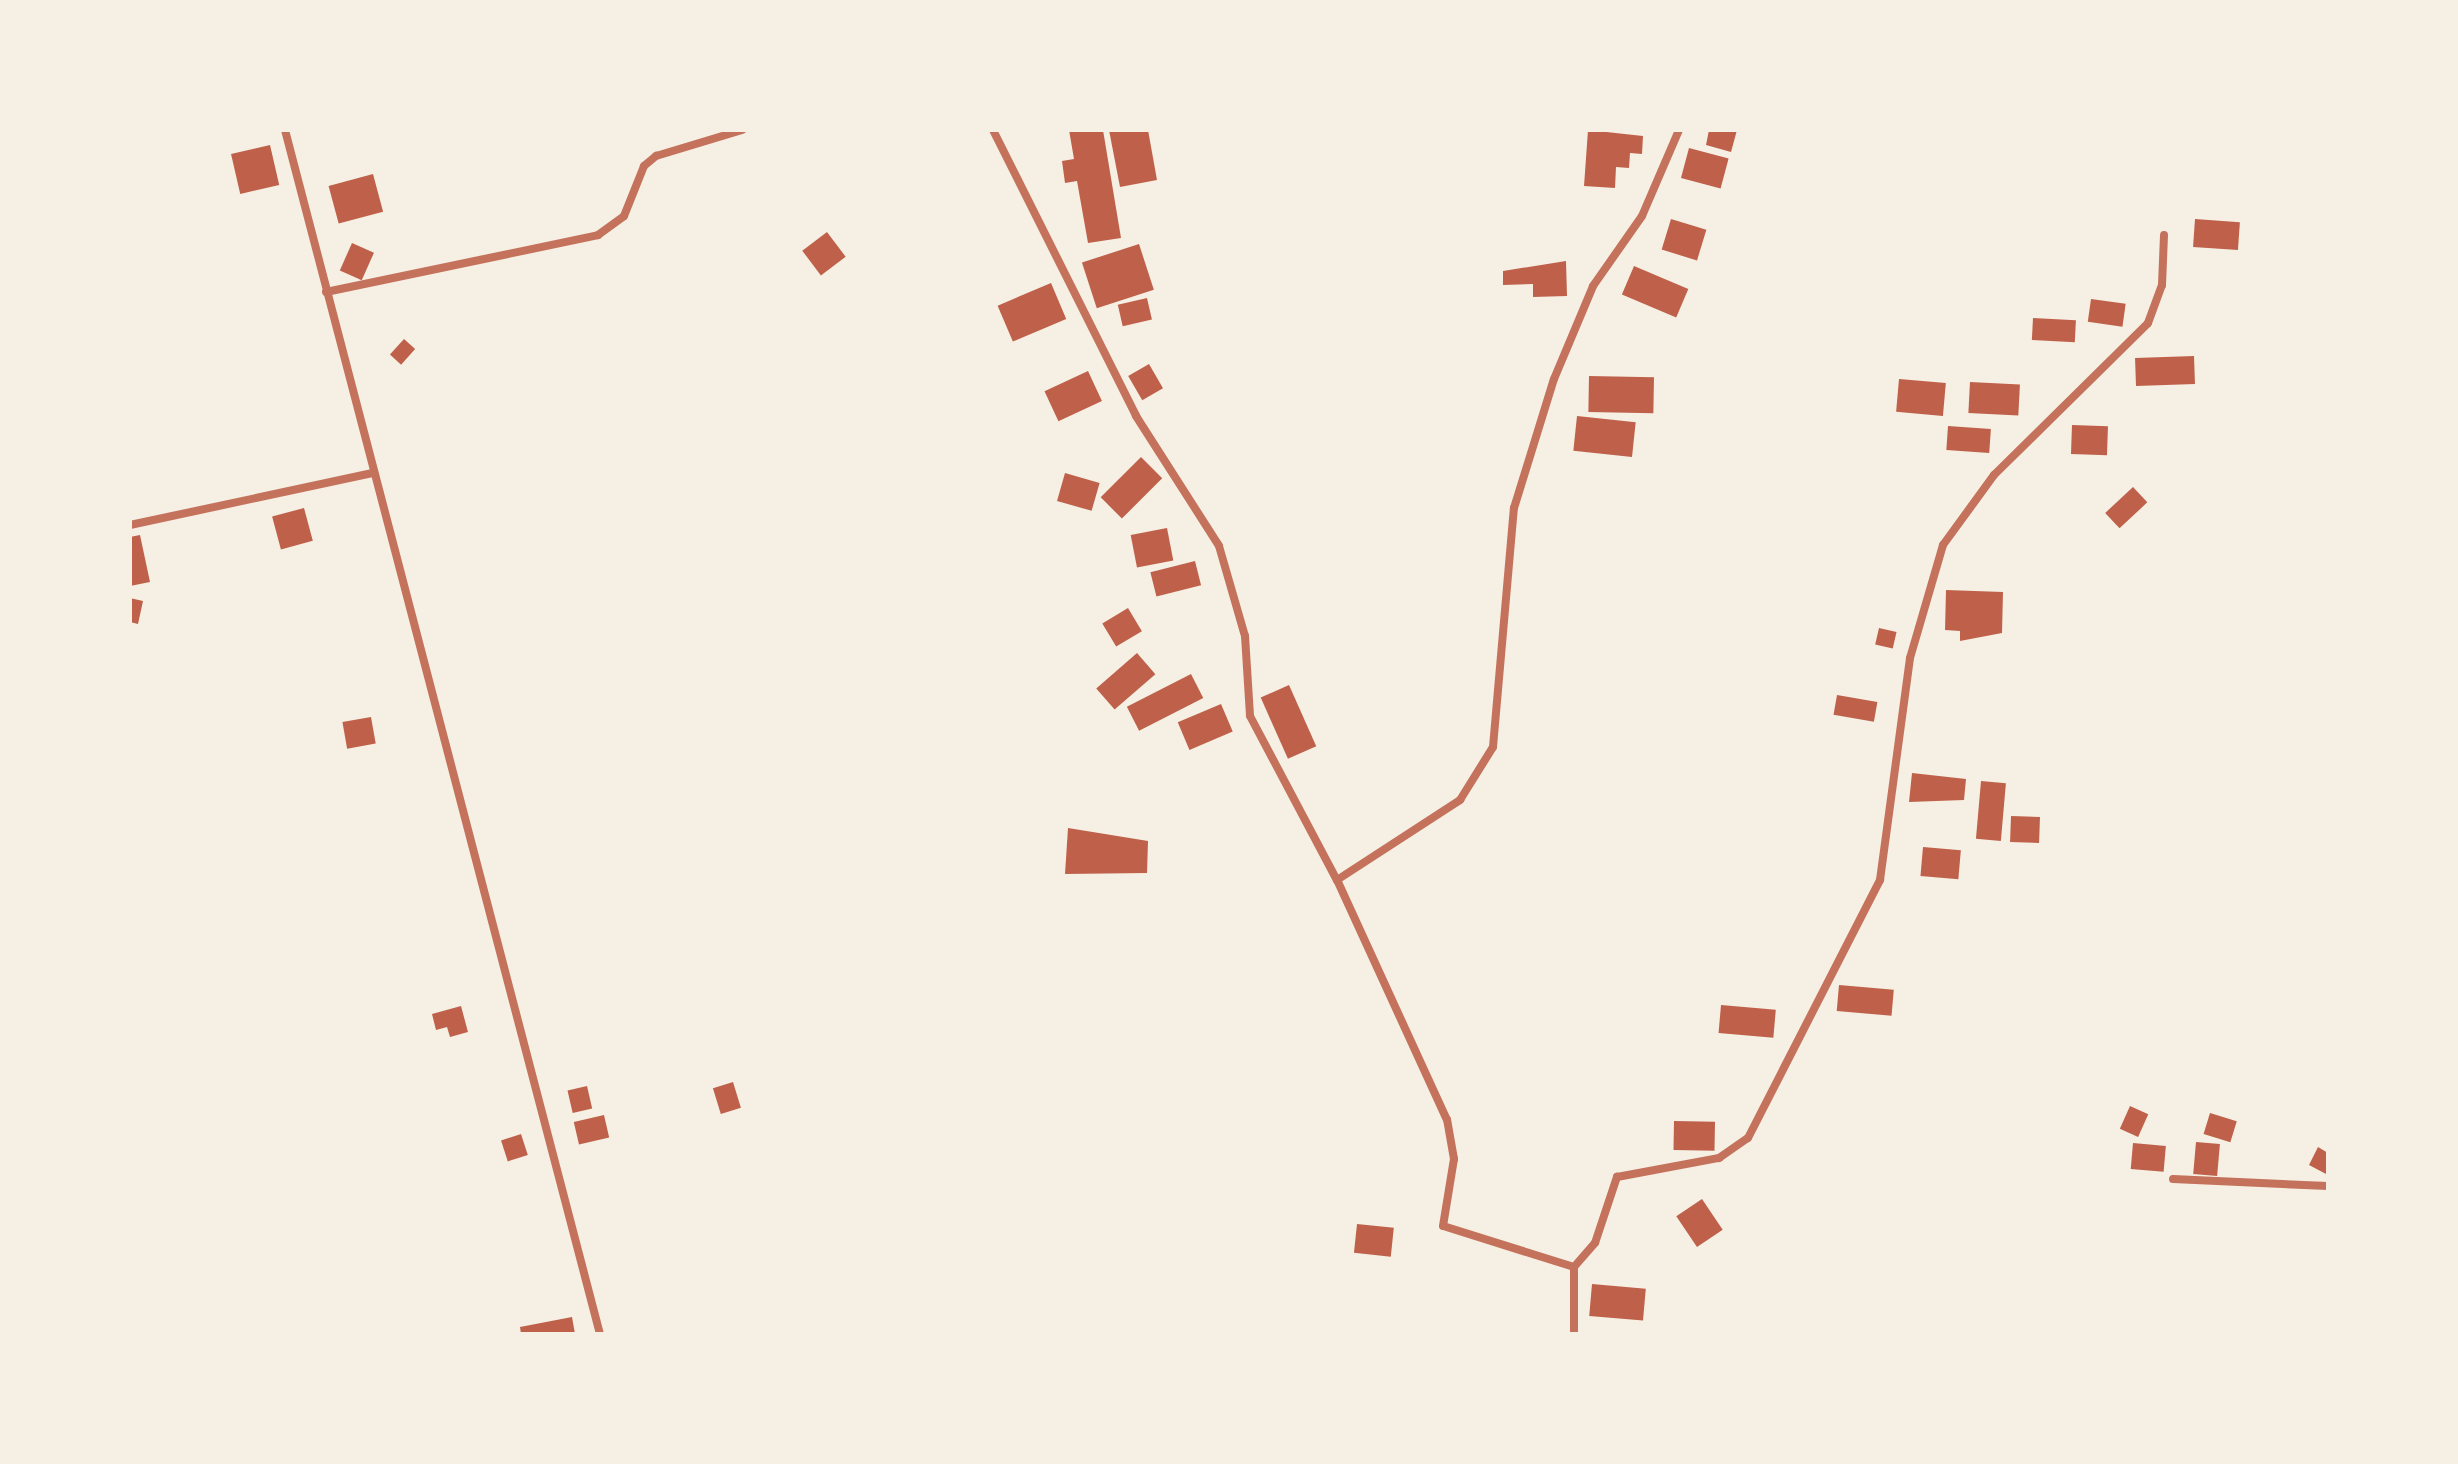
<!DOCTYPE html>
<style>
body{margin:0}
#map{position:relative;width:2458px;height:1464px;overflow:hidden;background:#f6efe4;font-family:"Asap Condensed",sans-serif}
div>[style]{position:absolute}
.building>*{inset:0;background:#bf614a;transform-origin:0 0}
.minor>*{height:8px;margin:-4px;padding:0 4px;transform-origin:4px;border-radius:4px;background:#c5725c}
span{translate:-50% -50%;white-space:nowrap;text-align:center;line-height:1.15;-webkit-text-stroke:7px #f6efe4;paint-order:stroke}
.frame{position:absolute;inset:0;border:132px solid #f6efe4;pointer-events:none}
</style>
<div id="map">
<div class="building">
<div style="clip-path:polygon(1069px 130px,1103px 130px,1121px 238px,1088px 243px,1077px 181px,1065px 183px,1062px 161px,1074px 159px)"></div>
<div style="clip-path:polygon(1109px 130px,1148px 130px,1157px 180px,1120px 187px)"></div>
<div style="clip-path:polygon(1588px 130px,1643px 136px,1642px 154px,1630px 153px,1629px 168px,1616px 167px,1615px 188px,1584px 186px)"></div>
<div style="clip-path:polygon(1709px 130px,1737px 130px,1731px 152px,1706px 145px)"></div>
<div style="left:270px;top:145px;width:41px;height:40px;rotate:77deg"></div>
<div style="left:1689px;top:148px;width:41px;height:31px;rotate:15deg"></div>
<div style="left:373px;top:174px;width:39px;height:46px;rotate:75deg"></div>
<div style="left:1671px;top:219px;width:37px;height:32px;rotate:17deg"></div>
<div style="left:2195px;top:219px;width:45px;height:28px;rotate:4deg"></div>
<div style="left:827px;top:232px;width:31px;height:31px;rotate:53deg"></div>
<div style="left:352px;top:243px;width:24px;height:30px;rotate:24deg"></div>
<div style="left:1139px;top:244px;width:48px;height:60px;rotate:72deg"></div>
<div style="clip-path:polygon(1566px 261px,1567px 296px,1533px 297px,1533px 284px,1503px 285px,1503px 271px)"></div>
<div style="left:1634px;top:266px;width:59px;height:31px;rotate:23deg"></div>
<div style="left:1051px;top:283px;width:39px;height:58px;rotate:67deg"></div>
<div style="left:1147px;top:298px;width:22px;height:30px;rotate:77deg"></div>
<div style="left:2091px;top:299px;width:35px;height:23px;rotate:8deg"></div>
<div style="left:2033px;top:318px;width:43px;height:22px;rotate:3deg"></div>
<div style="left:404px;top:339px;width:15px;height:21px;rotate:42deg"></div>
<div style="left:2194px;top:356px;width:28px;height:59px;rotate:88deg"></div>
<div style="left:1149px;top:364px;width:28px;height:24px;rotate:60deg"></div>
<div style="left:1088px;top:371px;width:33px;height:48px;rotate:65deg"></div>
<div style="left:1589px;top:376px;width:65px;height:36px;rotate:1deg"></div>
<div style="left:1899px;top:379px;width:47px;height:33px;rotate:5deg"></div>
<div style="left:1970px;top:382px;width:50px;height:31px;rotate:3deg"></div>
<div style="left:1577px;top:416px;width:59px;height:35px;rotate:6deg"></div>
<div style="left:2072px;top:425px;width:36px;height:29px;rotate:2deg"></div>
<div style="left:1948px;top:426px;width:43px;height:24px;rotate:4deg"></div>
<div style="left:1141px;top:457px;width:30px;height:57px;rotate:45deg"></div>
<div style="left:1065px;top:473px;width:36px;height:29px;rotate:16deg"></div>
<div style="left:2133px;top:487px;width:21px;height:38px;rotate:47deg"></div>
<div style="left:304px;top:508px;width:34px;height:33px;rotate:75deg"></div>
<div style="left:1167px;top:528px;width:33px;height:37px;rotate:79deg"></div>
<div style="clip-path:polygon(140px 535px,150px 582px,130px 586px,130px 537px)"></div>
<div style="left:1195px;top:561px;width:25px;height:46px;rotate:76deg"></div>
<div style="clip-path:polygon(1946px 590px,2003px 592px,2002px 633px,1960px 641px,1960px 631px,1945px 630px)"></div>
<div style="clip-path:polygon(130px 598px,143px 601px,138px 624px,130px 622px)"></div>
<div style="left:1128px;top:608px;width:27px;height:30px;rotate:59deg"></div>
<div style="left:1879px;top:628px;width:18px;height:17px;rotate:13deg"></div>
<div style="left:1137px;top:653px;width:28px;height:54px;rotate:49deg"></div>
<div style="left:1191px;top:674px;width:27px;height:72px;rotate:63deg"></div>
<div style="left:1289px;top:685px;width:67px;height:31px;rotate:66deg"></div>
<div style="left:1837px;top:695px;width:41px;height:20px;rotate:10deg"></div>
<div style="left:1221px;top:704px;width:30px;height:47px;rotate:67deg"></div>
<div style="left:371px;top:717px;width:27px;height:29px;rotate:80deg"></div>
<div style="clip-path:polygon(1912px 773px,1966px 779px,1964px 800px,1909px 802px)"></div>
<div style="left:1981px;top:781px;width:25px;height:58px;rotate:5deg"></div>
<div style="left:2011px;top:816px;width:29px;height:26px;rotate:2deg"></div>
<div style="clip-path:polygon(1068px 828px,1148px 841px,1147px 873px,1065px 874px)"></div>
<div style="left:1923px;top:847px;width:38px;height:29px;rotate:5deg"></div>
<div style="left:1839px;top:985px;width:55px;height:26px;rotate:5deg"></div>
<div style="left:1721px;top:1005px;width:55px;height:28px;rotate:5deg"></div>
<div style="clip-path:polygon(461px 1006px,468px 1032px,450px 1037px,447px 1027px,436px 1030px,432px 1014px)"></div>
<div style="left:733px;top:1082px;width:27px;height:21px;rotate:73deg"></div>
<div style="left:587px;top:1086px;width:23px;height:20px;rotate:77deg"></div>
<div style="left:2130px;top:1106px;width:20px;height:25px;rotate:24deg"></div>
<div style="left:2210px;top:1113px;width:28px;height:22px;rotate:17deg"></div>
<div style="left:604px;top:1115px;width:23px;height:31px;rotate:77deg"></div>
<div style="left:1674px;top:1121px;width:41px;height:29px;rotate:1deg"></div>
<div style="left:521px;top:1134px;width:22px;height:21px;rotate:72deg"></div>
<div style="left:2196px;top:1142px;width:24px;height:32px;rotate:5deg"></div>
<div style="left:2133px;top:1143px;width:33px;height:26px;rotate:5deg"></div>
<div style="clip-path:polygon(2318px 1147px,2328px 1153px,2328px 1175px,2309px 1165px)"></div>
<div style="left:1702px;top:1199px;width:37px;height:31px;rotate:56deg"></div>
<div style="left:1357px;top:1224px;width:37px;height:29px;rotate:6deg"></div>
<div style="left:1592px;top:1284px;width:54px;height:32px;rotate:5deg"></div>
<div style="clip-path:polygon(572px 1317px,575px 1334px,521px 1334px,520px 1327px)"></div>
</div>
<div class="minor">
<div style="left:285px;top:130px;width:1245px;rotate:75.34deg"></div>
<div style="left:993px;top:130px;width:320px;rotate:63.4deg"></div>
<div style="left:1136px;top:416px;width:154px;rotate:57.4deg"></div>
<div style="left:1219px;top:546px;width:94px;rotate:73.9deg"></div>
<div style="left:1245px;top:636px;width:80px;rotate:86.4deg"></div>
<div style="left:1250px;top:716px;width:186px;rotate:62.1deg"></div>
<div style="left:326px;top:292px;width:278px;rotate:-11.8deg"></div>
<div style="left:598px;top:235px;width:32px;rotate:-36deg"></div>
<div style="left:624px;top:216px;width:54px;rotate:-68.2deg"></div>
<div style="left:644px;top:166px;width:16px;rotate:-40deg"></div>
<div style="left:656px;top:156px;width:90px;rotate:-16.8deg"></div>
<div style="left:130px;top:525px;width:248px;rotate:-12.1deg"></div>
<div style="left:2173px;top:1179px;width:155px;rotate:2.6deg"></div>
<div style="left:1574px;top:1267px;width:137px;rotate:-162.6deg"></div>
<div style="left:1443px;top:1226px;width:68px;rotate:-80.7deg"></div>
<div style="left:1454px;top:1159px;width:40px;rotate:-100deg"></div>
<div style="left:1447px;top:1120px;width:264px;rotate:-114.6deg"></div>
<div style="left:1337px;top:880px;width:147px;rotate:-33deg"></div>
<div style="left:1460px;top:800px;width:62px;rotate:-58.1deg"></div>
<div style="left:1493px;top:747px;width:240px;rotate:-85deg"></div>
<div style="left:1514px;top:508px;width:135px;rotate:-72.8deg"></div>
<div style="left:1554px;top:379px;width:101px;rotate:-67.2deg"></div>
<div style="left:1593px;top:286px;width:85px;rotate:-55deg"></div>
<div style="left:1642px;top:216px;width:94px;rotate:-66.7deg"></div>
<div style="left:1574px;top:1267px;width:32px;rotate:-49deg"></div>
<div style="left:1595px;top:1243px;width:70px;rotate:-71.6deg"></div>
<div style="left:1617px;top:1177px;width:104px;rotate:-10.6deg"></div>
<div style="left:1719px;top:1158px;width:35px;rotate:-35deg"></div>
<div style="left:1748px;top:1138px;width:290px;rotate:-62.9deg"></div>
<div style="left:1880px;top:880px;width:224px;rotate:-82.3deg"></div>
<div style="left:1910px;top:658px;width:118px;rotate:-73.7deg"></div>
<div style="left:1943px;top:545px;width:87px;rotate:-53.9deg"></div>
<div style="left:1994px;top:475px;width:216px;rotate:-44.6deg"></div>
<div style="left:2148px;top:323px;width:40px;rotate:-69.8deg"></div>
<div style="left:2162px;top:285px;width:50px;rotate:-87.7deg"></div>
<div style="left:1574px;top:1267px;width:67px;rotate:90deg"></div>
</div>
<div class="frame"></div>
</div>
